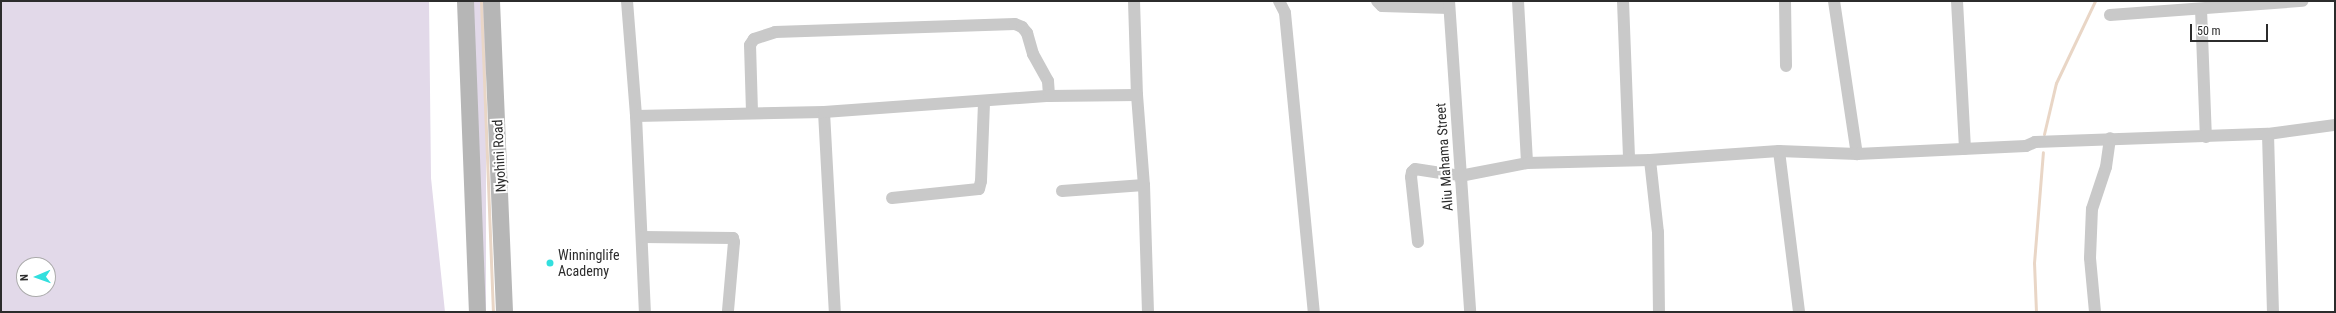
<!DOCTYPE html>
<style>
body{margin:0}
#map{position:relative;width:2336px;height:313px;overflow:hidden;background:#fff;font-family:"Roboto Condensed",sans-serif}
div>[style]{position:absolute}
.green>*{inset:0;background:#e2d9e9;transform-origin:0 0}
.stream>*{height:3px;margin:-1.5px;padding:0 1.5px;transform-origin:1.5px;border-radius:1.5px;background:#e9d6c6}
.minor>*{height:12px;margin:-6px;padding:0 6px;transform-origin:6px;border-radius:6px;background:#c9c9c9}
.secondary>*{height:17px;margin:-8.5px;padding:0 8.5px;transform-origin:8.5px;border-radius:8.5px;background:#b6b6b6}
.dots>*{width:11px;height:11px;translate:-50% -50%;box-sizing:border-box;border:2px solid #fff;border-radius:50%}
span{translate:-50% -50%;white-space:nowrap;text-align:center;line-height:1.15;-webkit-text-stroke:4px #fff;paint-order:stroke}
.street-label{font-size:14px;color:#2c2c2c}
.poi-label{font-size:14px;color:#2c2c2c}
.left{translate:0 -50%;text-align:left}
.frame{position:absolute;inset:0;border:2px solid #2c2c2c;pointer-events:none}
.north{position:absolute;left:16px;top:257px;width:40px;height:40px;box-sizing:border-box;background:#fff;border:1px solid #ababab;border-radius:50%;rotate:268deg;font-size:11px;font-weight:700;line-height:16px;text-align:center;color:#2c2c2c}
.north::after{content:'';display:block;margin:auto;width:14px;height:18px;background:#32dfde;clip-path:polygon(50% 0,100% 100%,50% 72%,0 100%)}
.scale{position:absolute;left:2190px;top:24px;width:78px;height:18px;box-sizing:border-box;border:2px solid #2c2c2c;border-top:0;padding-left:5px;font-size:12px;line-height:14px;white-space:nowrap;color:#2c2c2c;-webkit-text-stroke:3px #fff;paint-order:stroke}
</style>
<div id="map">
<div class="green">
<div style="clip-path:polygon(evenodd,1px 1px,429px 1px,431px 178px,445px 312px,1px 312px,1px 1px,24px 265px,48px 265px,48px 289px,24px 289px,24px 265px)"></div>
<div style="left:470px;top:1px;width:16px;height:311px"></div>
</div>
<div class="stream">
<div style="left:481px;top:1px;width:311px;rotate:87.8deg"></div>
<div style="left:2044px;top:134px;width:52px;rotate:-76.8deg"></div>
<div style="left:2056px;top:83px;width:91px;rotate:-64.6deg"></div>
<div style="left:2036px;top:312px;width:49px;rotate:-92.3deg"></div>
<div style="left:2034px;top:263px;width:111px;rotate:-85.4deg"></div>
</div>
<div class="minor">
<div style="left:627px;top:1px;width:115px;rotate:85.5deg"></div>
<div style="left:636px;top:116px;width:196px;rotate:87.4deg"></div>
<div style="left:1134px;top:1px;width:94px;rotate:88.2deg"></div>
<div style="left:1137px;top:95px;width:90px;rotate:85.6deg"></div>
<div style="left:1144px;top:185px;width:127px;rotate:88.2deg"></div>
<div style="left:1279px;top:1px;width:13px;rotate:63deg"></div>
<div style="left:1285px;top:13px;width:300px;rotate:84.5deg"></div>
<div style="left:1377px;top:1px;width:7px;rotate:45deg"></div>
<div style="left:1382px;top:6px;width:67px;rotate:1.7deg"></div>
<div style="left:1449px;top:1px;width:312px;rotate:86.1deg"></div>
<div style="left:1518px;top:1px;width:162px;rotate:86.8deg"></div>
<div style="left:1623px;top:1px;width:158px;rotate:87.8deg"></div>
<div style="left:1785px;top:1px;width:65px;rotate:89.1deg"></div>
<div style="left:1834px;top:1px;width:155px;rotate:81.5deg"></div>
<div style="left:1957px;top:1px;width:148px;rotate:86.9deg"></div>
<div style="left:2201px;top:9px;width:128px;rotate:87.8deg"></div>
<div style="left:2110px;top:15px;width:193px;rotate:-4.2deg"></div>
<div style="left:752px;top:112px;width:67px;rotate:-91.7deg"></div>
<div style="left:750px;top:45px;width:7px;rotate:-56deg"></div>
<div style="left:754px;top:39px;width:22px;rotate:-18deg"></div>
<div style="left:775px;top:32px;width:240px;rotate:-1.9deg"></div>
<div style="left:1015px;top:24px;width:8px;rotate:23deg"></div>
<div style="left:1022px;top:27px;width:8px;rotate:50deg"></div>
<div style="left:1027px;top:33px;width:22px;rotate:74deg"></div>
<div style="left:1033px;top:54px;width:31px;rotate:61deg"></div>
<div style="left:1048px;top:81px;width:15px;rotate:86deg"></div>
<div style="left:824px;top:112px;width:200px;rotate:86.9deg"></div>
<div style="left:636px;top:116px;width:188px;rotate:-1.2deg"></div>
<div style="left:824px;top:112px;width:226px;rotate:-4.1deg"></div>
<div style="left:1049px;top:96px;width:88px;rotate:-0.7deg"></div>
<div style="left:2268px;top:134px;width:178px;rotate:88.4deg"></div>
<div style="left:1779px;top:151px;width:162px;rotate:82.9deg"></div>
<div style="left:1650px;top:160px;width:72px;rotate:83.7deg"></div>
<div style="left:1658px;top:232px;width:80px;rotate:89.3deg"></div>
<div style="left:1062px;top:191px;width:82px;rotate:-4.2deg"></div>
<div style="left:892px;top:198px;width:87px;rotate:-5.9deg"></div>
<div style="left:979px;top:189px;width:8px;rotate:-76deg"></div>
<div style="left:981px;top:181px;width:79px;rotate:-87.8deg"></div>
<div style="left:643px;top:237px;width:90px;rotate:0.6deg"></div>
<div style="left:733px;top:238px;width:4px;rotate:76deg"></div>
<div style="left:734px;top:242px;width:69px;rotate:95deg"></div>
<div style="left:1418px;top:242px;width:65px;rotate:-96.1deg"></div>
<div style="left:1411px;top:177px;width:5px;rotate:-79deg"></div>
<div style="left:1412px;top:172px;width:4px;rotate:-45deg"></div>
<div style="left:1415px;top:169px;width:46px;rotate:8.8deg"></div>
<div style="left:1460px;top:176px;width:68px;rotate:-11deg"></div>
<div style="left:1527px;top:163px;width:123px;rotate:-1.4deg"></div>
<div style="left:1650px;top:160px;width:129px;rotate:-4deg"></div>
<div style="left:1779px;top:151px;width:78px;rotate:2.2deg"></div>
<div style="left:1857px;top:154px;width:169px;rotate:-2.7deg"></div>
<div style="left:2026px;top:146px;width:10px;rotate:-24deg"></div>
<div style="left:2035px;top:142px;width:233px;rotate:-2deg"></div>
<div style="left:2268px;top:134px;width:68px;rotate:-7.7deg"></div>
<div style="left:2095px;top:312px;width:54px;rotate:-95.3deg"></div>
<div style="left:2090px;top:258px;width:49px;rotate:-87.7deg"></div>
<div style="left:2092px;top:209px;width:44px;rotate:-71.6deg"></div>
<div style="left:2106px;top:167px;width:29px;rotate:-82deg"></div>
</div>
<div class="secondary">
<div style="left:465px;top:1px;width:311px;rotate:87.8deg"></div>
<div style="left:491px;top:1px;width:311px;rotate:87.6deg"></div>
</div>
<div class="dots">
<div style="left:550px;top:263px;background:#32dfde"></div>
</div>
<div class="street-label">
<span style="left:499px;top:156px;rotate:-93deg">Nyohini Road</span>
<span style="left:1444px;top:157px;rotate:-94deg">Aliu Mahama Street</span>
</div>
<div class="poi-label">
<span class="left" style="left:558px;top:263px">Winninglife<br>Academy</span>
</div>
<div class="frame"></div>
<div class="north">N</div>
<div class="scale">50 m</div>
</div>
